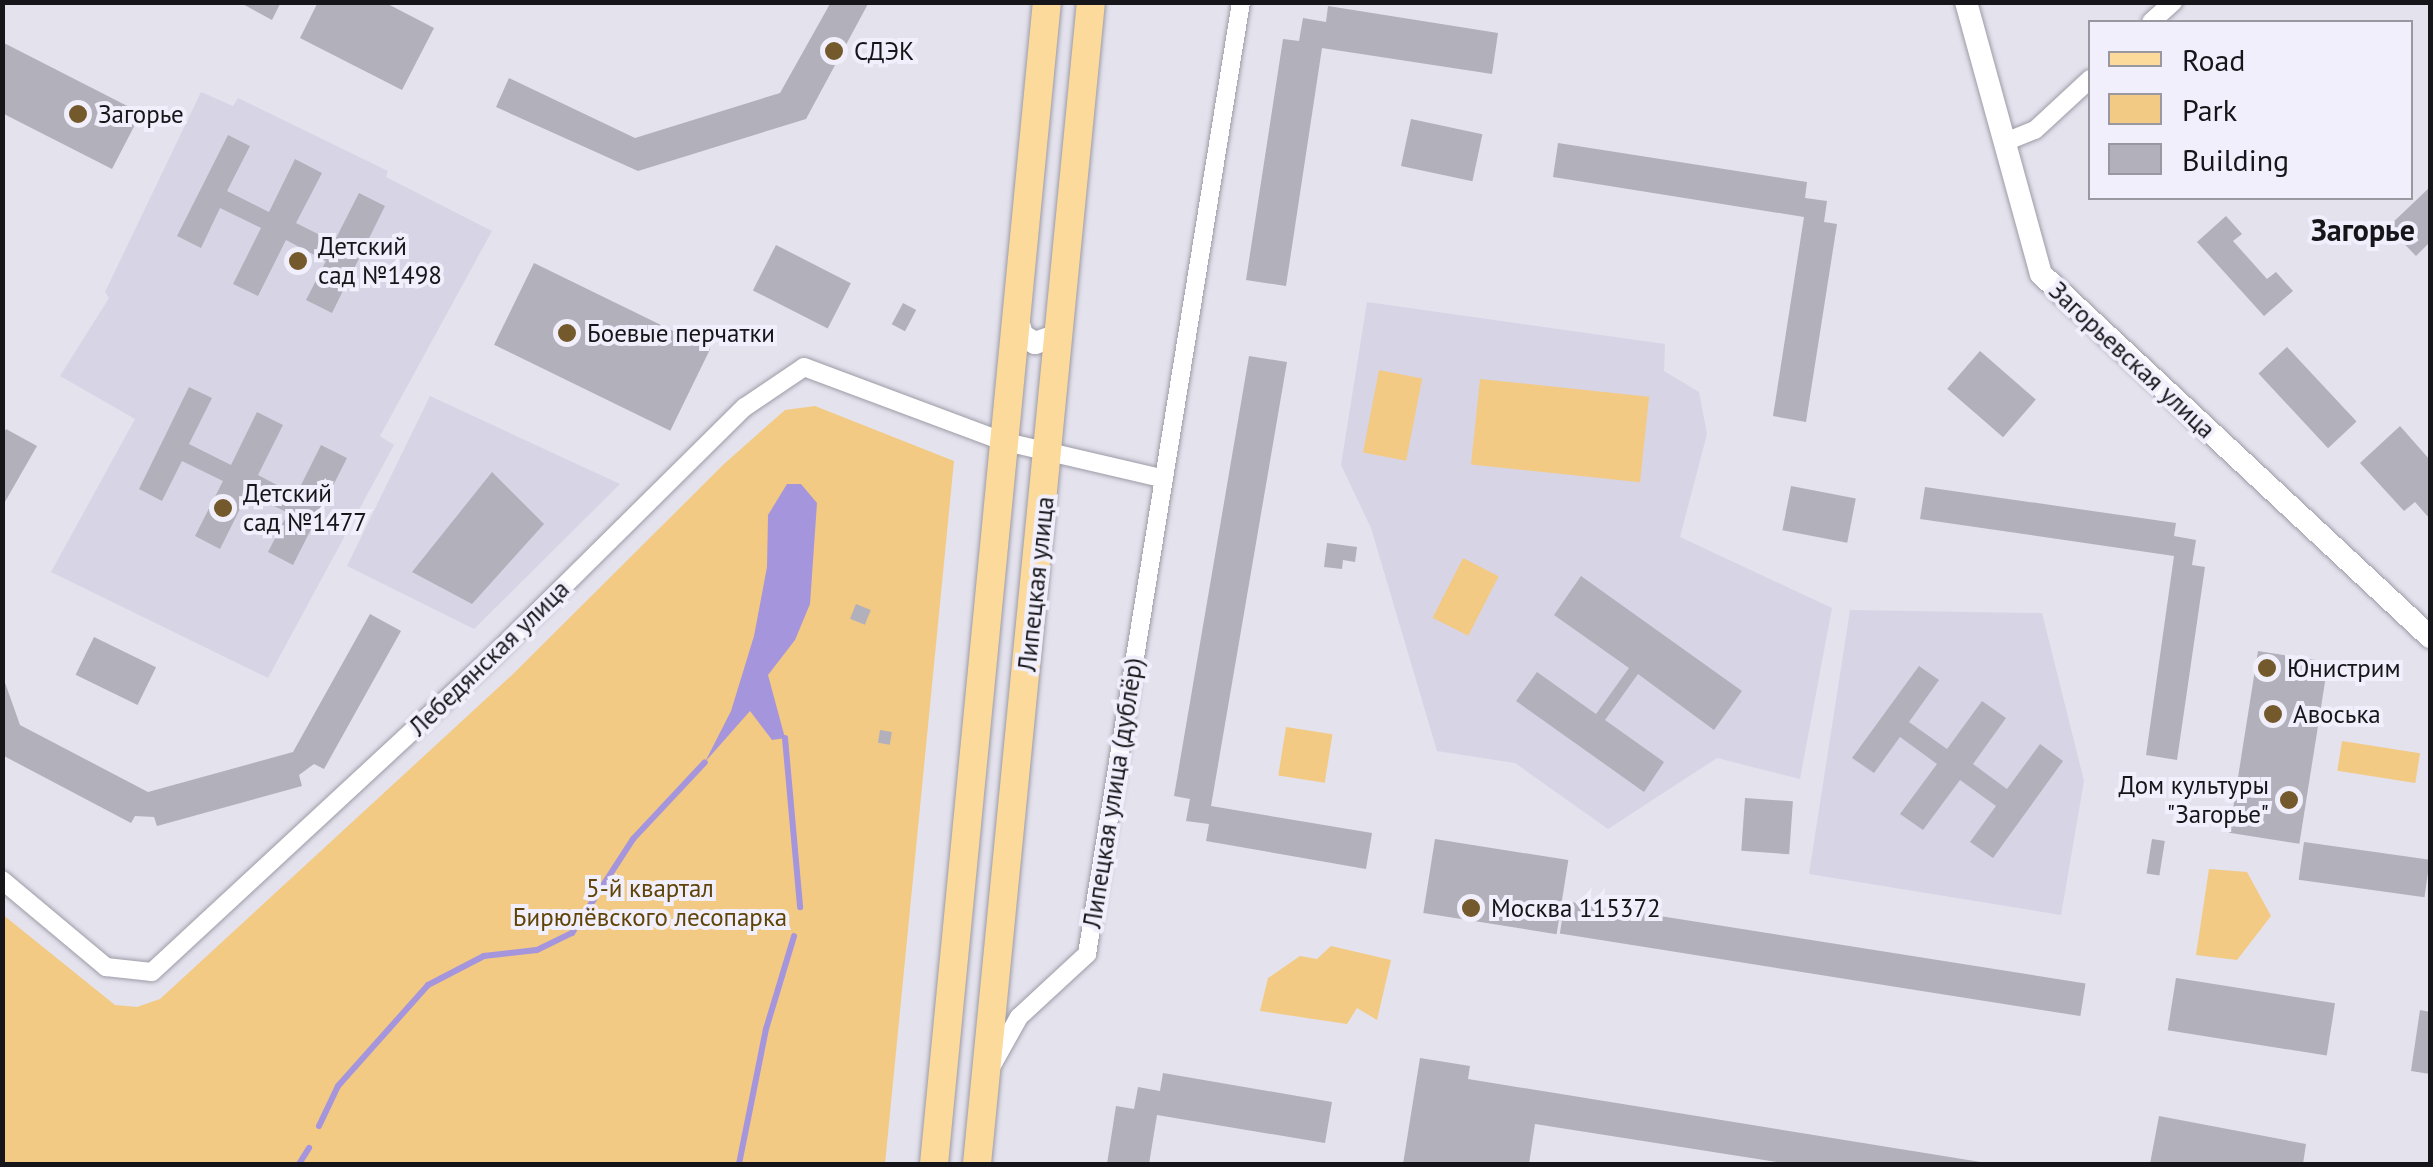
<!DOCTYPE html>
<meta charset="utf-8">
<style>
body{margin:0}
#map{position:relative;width:2433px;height:1167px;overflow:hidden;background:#e3e2ed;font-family:"PT Sans",sans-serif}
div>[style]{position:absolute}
.built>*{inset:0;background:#d7d4e6}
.green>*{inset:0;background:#f3ca83;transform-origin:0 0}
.water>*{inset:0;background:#a495dd}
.stream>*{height:6px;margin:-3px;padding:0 3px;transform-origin:3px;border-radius:3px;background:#a495dd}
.building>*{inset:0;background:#b2b0bb;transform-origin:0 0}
.roads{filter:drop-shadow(0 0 2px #9d9ba6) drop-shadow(0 0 2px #9d9ba6)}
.minor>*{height:18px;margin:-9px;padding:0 9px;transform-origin:9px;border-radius:9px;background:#fff}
.tertiary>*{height:22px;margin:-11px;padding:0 11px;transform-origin:11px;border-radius:11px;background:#fff}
.primary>*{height:28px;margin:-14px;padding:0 14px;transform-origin:14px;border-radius:14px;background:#fbda9c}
.dots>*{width:28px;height:28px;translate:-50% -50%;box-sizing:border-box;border:5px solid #f1effb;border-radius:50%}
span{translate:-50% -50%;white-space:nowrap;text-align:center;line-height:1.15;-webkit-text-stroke:8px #f1effb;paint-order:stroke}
.poi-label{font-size:25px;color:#161519}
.left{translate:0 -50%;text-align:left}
.right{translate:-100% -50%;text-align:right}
.street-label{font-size:25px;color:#161519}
.park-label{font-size:25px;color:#604407}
.quarter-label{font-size:30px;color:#161519;font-weight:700}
.frame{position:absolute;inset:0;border:5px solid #161519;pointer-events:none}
.legend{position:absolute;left:2088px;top:20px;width:325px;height:180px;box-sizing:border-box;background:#f1effb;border:2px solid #9998a1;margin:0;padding:12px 18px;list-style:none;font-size:30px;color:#161519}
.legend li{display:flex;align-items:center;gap:20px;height:50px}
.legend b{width:50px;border:2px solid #9998a1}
</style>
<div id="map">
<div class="built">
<div style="clip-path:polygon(201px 92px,233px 106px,238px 98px,388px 171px,386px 177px,492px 231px,380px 436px,394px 445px,268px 678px,51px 572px,135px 419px,60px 376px,109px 298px,105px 292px)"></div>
<div style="clip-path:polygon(1367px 302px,1665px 344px,1664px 371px,1699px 392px,1707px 434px,1680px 537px,1832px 608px,1800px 779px,1717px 758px,1608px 829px,1515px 763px,1437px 751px,1371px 528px,1341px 465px)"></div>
<div style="clip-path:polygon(430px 396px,620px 484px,474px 629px,347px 566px)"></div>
<div style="clip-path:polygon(1850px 610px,2042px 613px,2084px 781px,2061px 915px,1809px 874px)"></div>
</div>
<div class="green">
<div style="left:1379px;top:370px;width:44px;height:84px;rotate:11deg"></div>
<div style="left:1480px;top:379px;width:170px;height:86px;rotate:6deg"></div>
<div style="clip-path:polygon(815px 406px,954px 461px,885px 1164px,3px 1164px,2px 914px,115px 1005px,137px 1007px,160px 999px,512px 675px,724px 464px,785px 410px)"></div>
<div style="left:1463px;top:558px;width:40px;height:67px;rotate:27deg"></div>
<div style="left:1286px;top:727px;width:47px;height:49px;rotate:9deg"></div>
<div style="left:2342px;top:741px;width:79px;height:30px;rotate:9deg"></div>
<div style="clip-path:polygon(2209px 869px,2247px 872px,2271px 916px,2237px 960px,2196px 955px)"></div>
<div style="clip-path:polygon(1331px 946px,1391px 960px,1377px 1020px,1357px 1008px,1347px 1024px,1260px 1011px,1268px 978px,1300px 956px,1317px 959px)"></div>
</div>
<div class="water">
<div style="clip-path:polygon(787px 484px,801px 484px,817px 503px,810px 604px,795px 640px,768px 675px,785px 738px,772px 740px,750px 711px,705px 762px,731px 711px,754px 636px,767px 567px,768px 515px)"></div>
</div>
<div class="stream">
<div style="left:785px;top:738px;width:170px;rotate:84.9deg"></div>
<div style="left:319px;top:1126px;width:44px;rotate:-64.6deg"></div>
<div style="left:338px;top:1086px;width:135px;rotate:-48.3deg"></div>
<div style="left:428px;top:985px;width:63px;rotate:-27.4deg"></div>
<div style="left:484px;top:956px;width:53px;rotate:-6.5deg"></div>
<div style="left:537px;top:950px;width:39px;rotate:-26deg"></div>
<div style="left:572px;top:933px;width:112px;rotate:-57deg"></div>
<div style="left:633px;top:839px;width:105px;rotate:-46.9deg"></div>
<div style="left:299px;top:1164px;width:19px;rotate:-58deg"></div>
<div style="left:739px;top:1164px;width:138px;rotate:-78.7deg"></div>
<div style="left:766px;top:1029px;width:97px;rotate:-73.2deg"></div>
</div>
<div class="building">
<div style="clip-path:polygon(239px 2px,281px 2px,272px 20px)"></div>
<div style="clip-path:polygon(318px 2px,384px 2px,434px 28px,402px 90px,300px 38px)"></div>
<div style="clip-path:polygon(831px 2px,869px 2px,806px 119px,638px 171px,496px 107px,509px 78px,635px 138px,780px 93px)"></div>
<div style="clip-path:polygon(1328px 6px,1498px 33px,1492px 74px,1322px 48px,1286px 286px,1246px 280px,1283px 39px,1299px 41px,1303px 18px,1326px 22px)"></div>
<div style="clip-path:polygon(2px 42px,141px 113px,112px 169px,2px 113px)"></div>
<div style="left:1411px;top:119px;width:73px;height:48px;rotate:12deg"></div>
<div style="clip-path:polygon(228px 135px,250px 146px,227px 191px,269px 212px,295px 159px,322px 173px,296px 223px,334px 242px,359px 193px,385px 206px,332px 313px,306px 300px,326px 261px,286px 240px,258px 296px,233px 284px,261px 228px,220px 208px,201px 248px,177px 236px)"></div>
<div style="clip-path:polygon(1558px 143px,1807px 182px,1805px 198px,1827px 201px,1824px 222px,1837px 224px,1806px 422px,1773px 416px,1804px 217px,1553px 177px)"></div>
<div style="clip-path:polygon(2430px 187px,2430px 242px,2416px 256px,2388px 227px)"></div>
<div style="clip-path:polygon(2226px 216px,2242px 234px,2233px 241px,2267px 279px,2276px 272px,2293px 291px,2264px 316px,2197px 242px)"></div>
<div style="left:776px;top:245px;width:84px;height:51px;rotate:27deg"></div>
<div style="left:534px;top:263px;width:196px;height:91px;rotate:26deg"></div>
<div style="left:903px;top:303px;width:15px;height:24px;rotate:28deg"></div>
<div style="left:2287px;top:347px;width:102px;height:39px;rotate:47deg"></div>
<div style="left:1980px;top:351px;width:74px;height:50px;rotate:41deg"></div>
<div style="clip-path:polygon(1249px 356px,1287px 362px,1211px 806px,1372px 833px,1366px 869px,1206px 841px,1209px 824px,1186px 821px,1190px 799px,1174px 796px)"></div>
<div style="clip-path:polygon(189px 387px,212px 398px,189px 444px,231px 465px,257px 412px,283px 425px,258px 475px,296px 495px,321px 445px,347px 458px,293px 565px,268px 552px,288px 513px,248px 493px,220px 549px,195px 536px,223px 481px,182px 461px,162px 501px,139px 489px)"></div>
<div style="clip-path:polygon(2400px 426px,2430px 460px,2430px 519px,2415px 502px,2404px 511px,2360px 463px)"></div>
<div style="clip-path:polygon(6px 429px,37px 446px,2px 507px,2px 436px)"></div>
<div style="clip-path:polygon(492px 472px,544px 524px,472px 604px,412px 572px)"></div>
<div style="left:1791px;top:486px;width:66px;height:45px;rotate:11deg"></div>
<div style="clip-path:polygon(1925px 487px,2176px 523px,2174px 536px,2196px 540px,2192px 565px,2205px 567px,2177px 760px,2146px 755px,2174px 556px,1920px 519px)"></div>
<div style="clip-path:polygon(1327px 543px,1357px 547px,1355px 562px,1343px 560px,1342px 569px,1324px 567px)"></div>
<div style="clip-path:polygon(1581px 576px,1742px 691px,1714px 730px,1638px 674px,1605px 720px,1664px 762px,1644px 792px,1516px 701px,1537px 672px,1596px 714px,1629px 668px,1554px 615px)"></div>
<div style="left:856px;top:604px;width:16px;height:16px;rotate:22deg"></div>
<div style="clip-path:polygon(370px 614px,401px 631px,324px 769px,314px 764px,299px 775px,302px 786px,157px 826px,154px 817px,135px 816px,131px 823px,4px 756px,3px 677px,20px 725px,148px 792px,293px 752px)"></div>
<div style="left:94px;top:637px;width:69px;height:42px;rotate:26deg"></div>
<div style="left:2258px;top:651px;width:71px;height:184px;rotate:9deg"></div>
<div style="clip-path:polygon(1919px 666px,1939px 680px,1909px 722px,1947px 749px,1982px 701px,2006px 718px,1973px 764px,2007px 789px,2040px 744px,2063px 761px,1993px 858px,1970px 842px,1996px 806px,1960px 780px,1923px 830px,1900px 814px,1937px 764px,1900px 737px,1874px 773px,1852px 758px)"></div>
<div style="left:880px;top:730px;width:12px;height:13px;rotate:9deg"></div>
<div style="left:1745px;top:798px;width:48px;height:53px;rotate:4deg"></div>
<div style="left:1435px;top:839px;width:135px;height:75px;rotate:9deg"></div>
<div style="left:2152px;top:839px;width:13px;height:35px;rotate:9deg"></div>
<div style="left:2304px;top:842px;width:127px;height:38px;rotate:8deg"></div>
<div style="left:1565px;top:901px;width:527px;height:33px;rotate:9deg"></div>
<div style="left:2176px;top:978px;width:161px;height:53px;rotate:9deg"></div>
<div style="clip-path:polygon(2420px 1010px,2430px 1012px,2430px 1074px,2411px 1071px)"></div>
<div style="clip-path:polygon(1420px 1058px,1470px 1066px,1468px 1079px,1993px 1164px,1789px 1164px,1535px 1124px,1529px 1164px,1403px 1164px)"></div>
<div style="clip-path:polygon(1163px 1073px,1332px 1102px,1325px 1143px,1157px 1115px,1149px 1164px,1107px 1164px,1116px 1106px,1134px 1109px,1138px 1087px,1160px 1091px)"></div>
<div style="clip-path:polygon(2159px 1116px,2306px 1144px,2303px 1164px,2150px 1164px)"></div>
</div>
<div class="roads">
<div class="minor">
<div style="left:2151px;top:22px;width:30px;rotate:-42deg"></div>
<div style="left:2005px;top:142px;width:32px;rotate:-22deg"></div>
<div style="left:2035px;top:130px;width:75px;rotate:-42.8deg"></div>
<div style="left:2px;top:880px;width:136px;rotate:39.9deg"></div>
<div style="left:106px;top:967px;width:46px;rotate:6.2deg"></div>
<div style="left:152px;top:972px;width:465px;rotate:-42.8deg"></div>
<div style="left:493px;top:656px;width:354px;rotate:-44.7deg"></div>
<div style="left:745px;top:407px;width:71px;rotate:-34.1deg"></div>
<div style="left:804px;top:367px;width:211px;rotate:20.5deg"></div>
<div style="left:1002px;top:441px;width:163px;rotate:13.1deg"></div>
<div style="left:991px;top:1067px;width:57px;rotate:-60.8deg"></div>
<div style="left:1019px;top:1017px;width:93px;rotate:-42.8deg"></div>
<div style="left:1087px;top:954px;width:964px;rotate:-80.81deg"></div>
</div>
<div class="tertiary">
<div style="left:1966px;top:2px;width:282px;rotate:74.6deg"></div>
<div style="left:2041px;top:274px;width:532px;rotate:43.02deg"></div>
<div style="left:1017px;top:317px;width:19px;rotate:74deg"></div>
<div style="left:1022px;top:335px;width:15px;rotate:32deg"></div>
<div style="left:1035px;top:343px;width:21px;rotate:-19deg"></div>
<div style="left:1055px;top:336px;width:14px;rotate:-65deg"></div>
</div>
<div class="primary">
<div style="left:934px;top:1164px;width:1167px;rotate:-84.45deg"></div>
<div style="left:977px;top:1164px;width:1168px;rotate:-84.4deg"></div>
</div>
</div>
<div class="dots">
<div style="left:834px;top:51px;background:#73592b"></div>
<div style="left:78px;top:114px;background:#73592b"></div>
<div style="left:298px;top:261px;background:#73592b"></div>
<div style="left:567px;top:333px;background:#73592b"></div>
<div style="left:223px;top:508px;background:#73592b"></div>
<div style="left:2267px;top:668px;background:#73592b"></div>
<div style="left:2273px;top:714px;background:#73592b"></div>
<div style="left:2289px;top:800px;background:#73592b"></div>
<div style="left:1471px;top:908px;background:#73592b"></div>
</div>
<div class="poi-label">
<span class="left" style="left:854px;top:51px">СДЭК</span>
<span class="left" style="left:98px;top:114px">Загорье</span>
<span class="left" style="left:318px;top:261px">Детский<br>сад №1498</span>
<span class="left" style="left:587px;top:333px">Боевые перчатки</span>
<span class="left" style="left:243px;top:508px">Детский<br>сад №1477</span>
<span class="left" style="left:2287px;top:668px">Юнистрим</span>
<span class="left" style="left:2293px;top:714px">Авоська</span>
<span class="right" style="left:2269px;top:800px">Дом культуры<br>"Загорье"</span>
<span class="left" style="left:1491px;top:908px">Москва 115372</span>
</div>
<div class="street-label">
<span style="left:2132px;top:360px;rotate:43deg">Загорьевская улица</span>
<span style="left:1036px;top:584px;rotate:-84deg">Липецкая улица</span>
<span style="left:489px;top:658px;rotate:-44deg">Лебедянская улица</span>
<span style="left:1113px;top:793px;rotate:-81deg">Липецкая улица (дублёр)</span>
</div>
<div class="park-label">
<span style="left:650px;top:903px">5-й квартал<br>Бирюлёвского лесопарка</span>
</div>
<div class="quarter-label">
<span style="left:2363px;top:230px">Загорье</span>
</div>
<div class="frame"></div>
<ul class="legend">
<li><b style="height:12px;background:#fbda9c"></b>Road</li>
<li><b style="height:28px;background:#f3ca83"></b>Park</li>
<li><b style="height:28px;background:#b2b0bb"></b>Building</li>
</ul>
</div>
